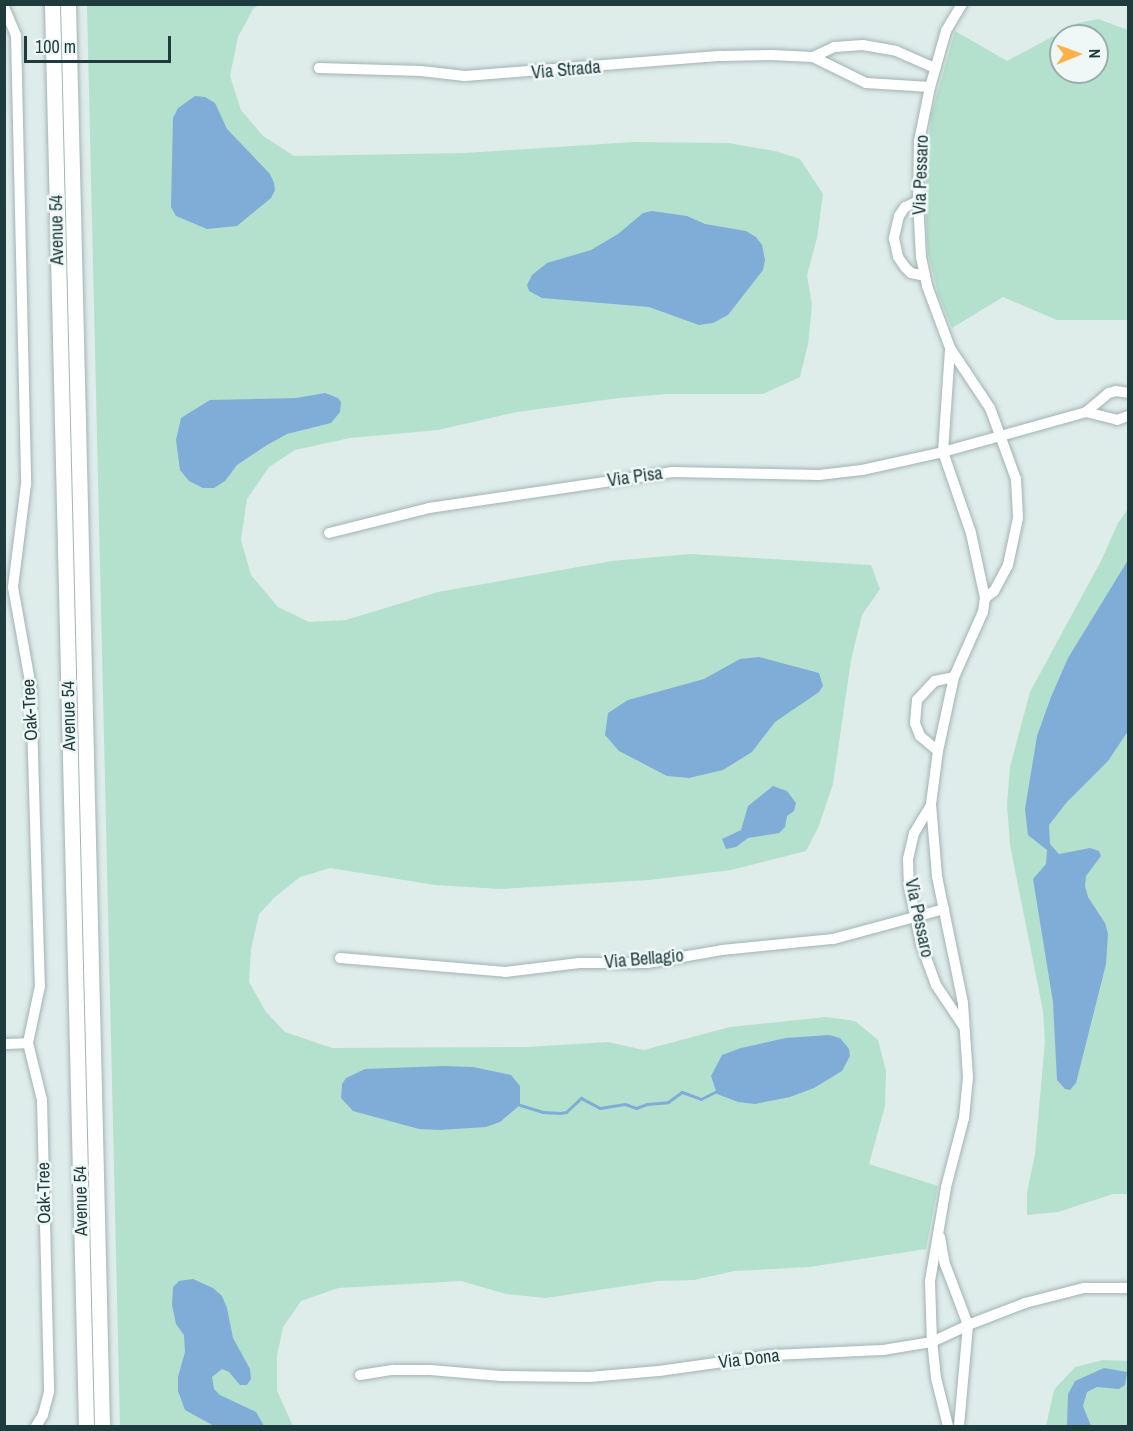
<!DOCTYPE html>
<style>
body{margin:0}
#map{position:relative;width:1133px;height:1431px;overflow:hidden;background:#deecea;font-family:"Archivo Narrow",sans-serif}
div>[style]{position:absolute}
.green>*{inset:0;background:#b4e0ce}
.water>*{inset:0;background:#7fadd8}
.stream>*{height:3px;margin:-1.5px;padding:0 1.5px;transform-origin:1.5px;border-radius:1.5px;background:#7fadd8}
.roads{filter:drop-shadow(0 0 2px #a1b3b3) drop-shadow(0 0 2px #a1b3b3)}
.street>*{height:10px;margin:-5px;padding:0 5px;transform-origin:5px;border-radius:5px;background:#fff}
.secondary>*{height:15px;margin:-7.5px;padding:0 7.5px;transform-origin:7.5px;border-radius:7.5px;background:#fff}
span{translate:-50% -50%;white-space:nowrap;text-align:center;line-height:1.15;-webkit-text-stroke:5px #eff8f6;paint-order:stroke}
.street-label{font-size:18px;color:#1e3b3d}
.frame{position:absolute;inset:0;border:6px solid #1e3b3d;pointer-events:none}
.north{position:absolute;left:1049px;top:24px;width:60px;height:60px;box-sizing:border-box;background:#eff8f6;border:2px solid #9bacac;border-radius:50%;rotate:89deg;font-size:16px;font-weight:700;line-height:24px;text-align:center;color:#1e3b3d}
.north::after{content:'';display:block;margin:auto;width:21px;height:27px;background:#ffb149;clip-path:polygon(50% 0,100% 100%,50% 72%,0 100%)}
.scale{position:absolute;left:24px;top:36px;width:147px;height:27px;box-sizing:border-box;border:3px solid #1e3b3d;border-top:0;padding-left:8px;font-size:18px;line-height:21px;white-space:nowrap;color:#1e3b3d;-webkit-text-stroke:4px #eff8f6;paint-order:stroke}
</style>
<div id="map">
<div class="green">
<div style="clip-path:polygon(87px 5px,259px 5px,253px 9px,238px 37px,230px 76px,241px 110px,263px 136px,294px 156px,465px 153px,633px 142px,728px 143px,775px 151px,800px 159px,823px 194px,817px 238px,807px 275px,812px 305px,808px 344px,800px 377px,763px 394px,667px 394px,619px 398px,517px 412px,438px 430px,350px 438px,295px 450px,269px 467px,247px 499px,241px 540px,251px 575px,278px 607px,309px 622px,346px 620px,438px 592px,612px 561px,690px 554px,871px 565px,880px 589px,862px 615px,851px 660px,833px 784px,818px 828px,806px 851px,731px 870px,649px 880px,501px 889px,435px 885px,330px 868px,300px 877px,275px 897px,259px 914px,251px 949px,249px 982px,266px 1012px,285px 1032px,332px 1048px,527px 1047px,608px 1042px,644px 1050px,730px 1027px,826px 1017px,855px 1021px,878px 1040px,886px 1071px,885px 1106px,869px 1164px,938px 1186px,926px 1249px,809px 1267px,734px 1271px,694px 1280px,658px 1281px,546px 1298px,506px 1294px,461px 1281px,338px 1288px,301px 1301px,283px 1327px,277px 1356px,277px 1391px,293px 1426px,120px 1426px)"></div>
<div style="clip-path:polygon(evenodd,1098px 19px,1128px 30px,1128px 320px,1057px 320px,1003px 297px,952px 328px,938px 294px,928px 253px,925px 197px,931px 115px,955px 31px,1007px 61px,1078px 23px,1098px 19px,1061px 36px,1097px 36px,1097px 72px,1061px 72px,1061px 36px)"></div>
<div style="clip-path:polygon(1128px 509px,1128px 1194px,1113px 1194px,1058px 1212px,1027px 1215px,1027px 1193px,1035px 1154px,1045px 1041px,1043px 1011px,1010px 845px,1007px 804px,1010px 767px,1030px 692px,1101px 561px,1118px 523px)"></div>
<div style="clip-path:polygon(1103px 1360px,1128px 1361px,1128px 1426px,1046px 1426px,1054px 1390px,1075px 1367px)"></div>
</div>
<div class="water">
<div style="clip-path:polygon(195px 96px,205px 97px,215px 103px,227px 129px,270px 174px,274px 183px,275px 190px,271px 198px,237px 226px,207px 229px,176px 216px,171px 207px,173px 118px,178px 108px)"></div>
<div style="clip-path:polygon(652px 211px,687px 216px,705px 224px,746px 231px,756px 237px,762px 245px,765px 260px,763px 270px,728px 315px,713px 323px,699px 325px,649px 307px,542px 298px,529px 291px,527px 285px,532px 275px,547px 263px,591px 250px,618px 234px,643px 213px)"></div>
<div style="clip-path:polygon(325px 393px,338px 398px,341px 402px,340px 412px,331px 423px,287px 434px,267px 445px,237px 465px,225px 481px,214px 488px,203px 488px,189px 481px,180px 470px,176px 440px,181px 418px,210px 400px,296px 398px)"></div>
<div style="clip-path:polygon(1128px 560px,1128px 731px,1108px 761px,1067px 802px,1049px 825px,1050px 844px,1059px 854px,1090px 848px,1099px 851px,1101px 856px,1086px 876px,1085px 886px,1088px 897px,1105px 923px,1108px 934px,1106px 964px,1076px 1083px,1070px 1090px,1065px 1089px,1057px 1080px,1053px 1002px,1033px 879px,1046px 864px,1047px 850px,1028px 835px,1025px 809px,1037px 736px,1051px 697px,1068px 658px)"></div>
<div style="clip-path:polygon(759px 657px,819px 673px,823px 686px,819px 692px,775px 722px,752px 752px,723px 770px,689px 778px,667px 776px,619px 751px,605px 735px,608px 713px,628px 700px,704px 679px,740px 659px)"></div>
<div style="clip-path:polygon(773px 786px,787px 791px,796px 803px,794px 811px,787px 816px,785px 827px,779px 833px,748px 838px,736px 847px,726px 849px,722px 839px,741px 830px,748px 806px)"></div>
<div style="clip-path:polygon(829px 1035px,840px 1038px,849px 1049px,850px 1056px,842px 1071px,814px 1088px,790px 1097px,755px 1104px,738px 1102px,717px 1094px,711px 1076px,722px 1055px,741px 1048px,786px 1038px)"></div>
<div style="clip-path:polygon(443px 1066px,473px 1067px,511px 1075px,520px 1086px,520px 1105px,500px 1122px,486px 1127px,439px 1130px,419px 1129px,353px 1111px,341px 1098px,342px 1084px,346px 1078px,365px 1069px)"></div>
<div style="clip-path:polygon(193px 1279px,213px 1288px,222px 1296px,227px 1308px,233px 1338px,250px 1369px,251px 1379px,247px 1385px,240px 1385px,229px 1372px,222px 1369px,212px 1377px,214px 1389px,220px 1395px,256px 1412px,264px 1426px,214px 1426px,185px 1410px,178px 1391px,178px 1377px,185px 1352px,184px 1335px,176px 1324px,172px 1305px,173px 1287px,179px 1281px)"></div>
<div style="clip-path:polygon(1104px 1368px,1127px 1372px,1125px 1385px,1119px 1389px,1097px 1387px,1087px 1392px,1083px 1406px,1091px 1426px,1067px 1426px,1068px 1394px,1075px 1381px)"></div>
</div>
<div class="stream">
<div style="left:520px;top:1105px;width:24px;rotate:17deg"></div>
<div style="left:543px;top:1112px;width:17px;rotate:3deg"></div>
<div style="left:560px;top:1113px;width:6px;rotate:-9deg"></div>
<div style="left:566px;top:1112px;width:21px;rotate:-43deg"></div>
<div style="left:581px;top:1098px;width:21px;rotate:28deg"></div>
<div style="left:600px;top:1108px;width:25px;rotate:-9deg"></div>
<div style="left:625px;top:1104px;width:12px;rotate:20deg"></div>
<div style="left:636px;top:1108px;width:12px;rotate:-20deg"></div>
<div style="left:647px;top:1104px;width:21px;rotate:-5deg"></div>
<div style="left:668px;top:1102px;width:17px;rotate:-36deg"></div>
<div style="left:682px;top:1092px;width:20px;rotate:20deg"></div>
<div style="left:701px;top:1099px;width:16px;rotate:-27deg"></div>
</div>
<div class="roads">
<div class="street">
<div style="left:962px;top:4px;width:31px;rotate:121deg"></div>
<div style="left:946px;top:31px;width:58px;rotate:105.9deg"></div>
<div style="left:930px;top:87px;width:55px;rotate:101.5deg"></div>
<div style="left:919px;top:141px;width:60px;rotate:91deg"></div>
<div style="left:918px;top:201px;width:56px;rotate:86.9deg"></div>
<div style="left:921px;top:257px;width:30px;rotate:78deg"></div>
<div style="left:927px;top:286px;width:66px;rotate:69.6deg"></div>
<div style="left:950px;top:348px;width:72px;rotate:56.3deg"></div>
<div style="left:990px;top:408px;width:76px;rotate:69.9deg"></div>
<div style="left:1016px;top:479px;width:39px;rotate:87deg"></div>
<div style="left:1018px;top:518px;width:48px;rotate:102deg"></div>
<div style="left:1008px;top:565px;width:30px;rotate:118deg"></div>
<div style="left:994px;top:591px;width:11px;rotate:142deg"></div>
<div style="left:4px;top:7px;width:30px;rotate:67deg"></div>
<div style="left:16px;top:35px;width:449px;rotate:88.7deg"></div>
<div style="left:26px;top:484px;width:104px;rotate:97.2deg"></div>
<div style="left:13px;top:587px;width:102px;rotate:79.8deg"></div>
<div style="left:31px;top:687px;width:299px;rotate:88.3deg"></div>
<div style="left:40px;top:986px;width:58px;rotate:101.9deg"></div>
<div style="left:28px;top:1043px;width:59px;rotate:76.2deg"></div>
<div style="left:42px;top:1100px;width:292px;rotate:88.6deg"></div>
<div style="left:49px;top:1392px;width:24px;rotate:105deg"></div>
<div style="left:43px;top:1415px;width:13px;rotate:122deg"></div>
<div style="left:813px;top:57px;width:23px;rotate:-25deg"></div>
<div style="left:834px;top:47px;width:29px;rotate:-4deg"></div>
<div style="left:863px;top:45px;width:34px;rotate:10deg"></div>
<div style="left:896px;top:51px;width:43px;rotate:23.6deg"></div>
<div style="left:319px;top:68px;width:102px;rotate:1.7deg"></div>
<div style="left:421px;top:71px;width:44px;rotate:6.5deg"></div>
<div style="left:465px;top:76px;width:257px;rotate:-4.5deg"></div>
<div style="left:721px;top:56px;width:50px;rotate:-1.1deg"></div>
<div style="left:771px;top:55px;width:42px;rotate:2.7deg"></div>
<div style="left:813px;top:57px;width:59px;rotate:26.1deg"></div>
<div style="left:866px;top:83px;width:64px;rotate:3.6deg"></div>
<div style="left:918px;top:201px;width:14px;rotate:155deg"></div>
<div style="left:905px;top:207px;width:11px;rotate:124deg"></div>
<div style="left:899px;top:216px;width:23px;rotate:103deg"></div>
<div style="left:894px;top:238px;width:19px;rotate:78deg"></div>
<div style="left:898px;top:257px;width:12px;rotate:55deg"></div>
<div style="left:905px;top:267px;width:8px;rotate:45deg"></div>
<div style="left:911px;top:273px;width:14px;rotate:12deg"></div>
<div style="left:1086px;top:412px;width:32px;rotate:14deg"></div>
<div style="left:1117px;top:420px;width:12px;rotate:-20deg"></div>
<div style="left:329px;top:533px;width:103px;rotate:-14deg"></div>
<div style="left:429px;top:508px;width:246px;rotate:-8.4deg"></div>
<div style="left:672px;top:472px;width:147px;rotate:1.2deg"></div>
<div style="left:819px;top:475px;width:43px;rotate:-6.6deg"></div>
<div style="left:862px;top:470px;width:83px;rotate:-12.5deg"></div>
<div style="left:943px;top:452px;width:148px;rotate:-15.6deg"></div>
<div style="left:1086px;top:412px;width:30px;rotate:-40deg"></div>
<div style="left:1109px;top:393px;width:7px;rotate:-16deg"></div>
<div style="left:1116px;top:391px;width:12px;rotate:9deg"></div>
<div style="left:938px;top:751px;width:23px;rotate:-140deg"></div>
<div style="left:920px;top:736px;width:14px;rotate:-111deg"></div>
<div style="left:915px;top:723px;width:23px;rotate:-85deg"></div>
<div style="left:917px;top:700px;width:26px;rotate:-47deg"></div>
<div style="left:935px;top:681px;width:19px;rotate:-12deg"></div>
<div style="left:931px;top:805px;width:33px;rotate:121deg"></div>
<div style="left:914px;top:833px;width:27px;rotate:103deg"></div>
<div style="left:908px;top:859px;width:27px;rotate:88deg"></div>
<div style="left:909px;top:886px;width:59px;rotate:78.3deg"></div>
<div style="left:921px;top:944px;width:44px;rotate:69.9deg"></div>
<div style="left:936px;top:985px;width:50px;rotate:56.3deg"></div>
<div style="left:340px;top:958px;width:166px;rotate:4.8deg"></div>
<div style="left:505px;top:972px;width:75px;rotate:-6.9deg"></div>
<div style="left:579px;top:963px;width:68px"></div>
<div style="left:647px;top:963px;width:76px;rotate:-9.8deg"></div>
<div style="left:722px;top:950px;width:112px;rotate:-5.7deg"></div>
<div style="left:833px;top:939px;width:115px;rotate:-15.1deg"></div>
<div style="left:4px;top:1044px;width:24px;rotate:-2deg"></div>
<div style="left:940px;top:1237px;width:27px;rotate:80deg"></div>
<div style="left:945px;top:1264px;width:65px;rotate:69.3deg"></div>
<div style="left:968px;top:1325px;width:101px;rotate:95.1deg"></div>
<div style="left:360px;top:1375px;width:33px;rotate:-9deg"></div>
<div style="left:393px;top:1370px;width:37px"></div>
<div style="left:430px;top:1370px;width:71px;rotate:4.8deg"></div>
<div style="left:501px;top:1376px;width:88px;rotate:0.7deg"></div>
<div style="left:589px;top:1377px;width:70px;rotate:-4.9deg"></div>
<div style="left:659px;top:1371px;width:115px;rotate:-8deg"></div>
<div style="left:773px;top:1355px;width:110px;rotate:-2.6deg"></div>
<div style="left:883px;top:1350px;width:50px;rotate:-9.3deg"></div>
<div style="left:932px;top:1342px;width:40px;rotate:-25deg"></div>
<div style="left:968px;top:1325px;width:61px;rotate:-21.1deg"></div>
<div style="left:1025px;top:1303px;width:61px;rotate:-14.3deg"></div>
<div style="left:1084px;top:1288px;width:44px"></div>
<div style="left:948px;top:1426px;width:49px;rotate:-104deg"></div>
<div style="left:936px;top:1378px;width:36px;rotate:-96deg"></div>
<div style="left:932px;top:1342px;width:61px;rotate:-91.9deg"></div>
<div style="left:930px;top:1281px;width:95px;rotate:-80.3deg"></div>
<div style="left:946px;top:1187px;width:71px;rotate:-75.4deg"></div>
<div style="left:964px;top:1118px;width:41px;rotate:-84.4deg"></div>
<div style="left:968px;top:1077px;width:74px;rotate:-93.9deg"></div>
<div style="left:963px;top:1003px;width:130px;rotate:-101.6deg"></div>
<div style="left:937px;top:876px;width:72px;rotate:-94.8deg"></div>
<div style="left:931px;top:804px;width:53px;rotate:-82.5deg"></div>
<div style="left:938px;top:751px;width:76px;rotate:-77.8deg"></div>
<div style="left:954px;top:677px;width:71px;rotate:-66deg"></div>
<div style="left:983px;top:612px;width:14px;rotate:-82deg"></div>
<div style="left:985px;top:598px;width:66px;rotate:-102.2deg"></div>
<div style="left:971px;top:533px;width:86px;rotate:-109.1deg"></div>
<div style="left:943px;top:452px;width:104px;rotate:-86.1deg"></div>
</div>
<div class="secondary">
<div style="left:52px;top:4px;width:1422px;rotate:88.63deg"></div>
<div style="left:68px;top:4px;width:1422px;rotate:88.63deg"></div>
</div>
</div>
<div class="street-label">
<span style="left:566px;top:70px;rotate:-5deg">Via Strada</span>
<span style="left:921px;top:175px;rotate:-88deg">Via Pessaro</span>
<span style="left:57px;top:230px;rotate:-91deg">Avenue 54</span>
<span style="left:635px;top:477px;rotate:-8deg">Via Pisa</span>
<span style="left:30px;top:710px;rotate:-93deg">Oak-Tree</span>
<span style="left:69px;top:716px;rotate:-91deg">Avenue 54</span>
<span style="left:919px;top:918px;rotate:78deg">Via Pessaro</span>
<span style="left:644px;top:959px;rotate:-5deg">Via Bellagio</span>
<span style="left:44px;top:1193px;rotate:-91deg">Oak-Tree</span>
<span style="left:81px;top:1201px;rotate:-91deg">Avenue 54</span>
<span style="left:749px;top:1359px;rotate:-7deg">Via Dona</span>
</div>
<div class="frame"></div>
<div class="north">N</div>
<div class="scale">100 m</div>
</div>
